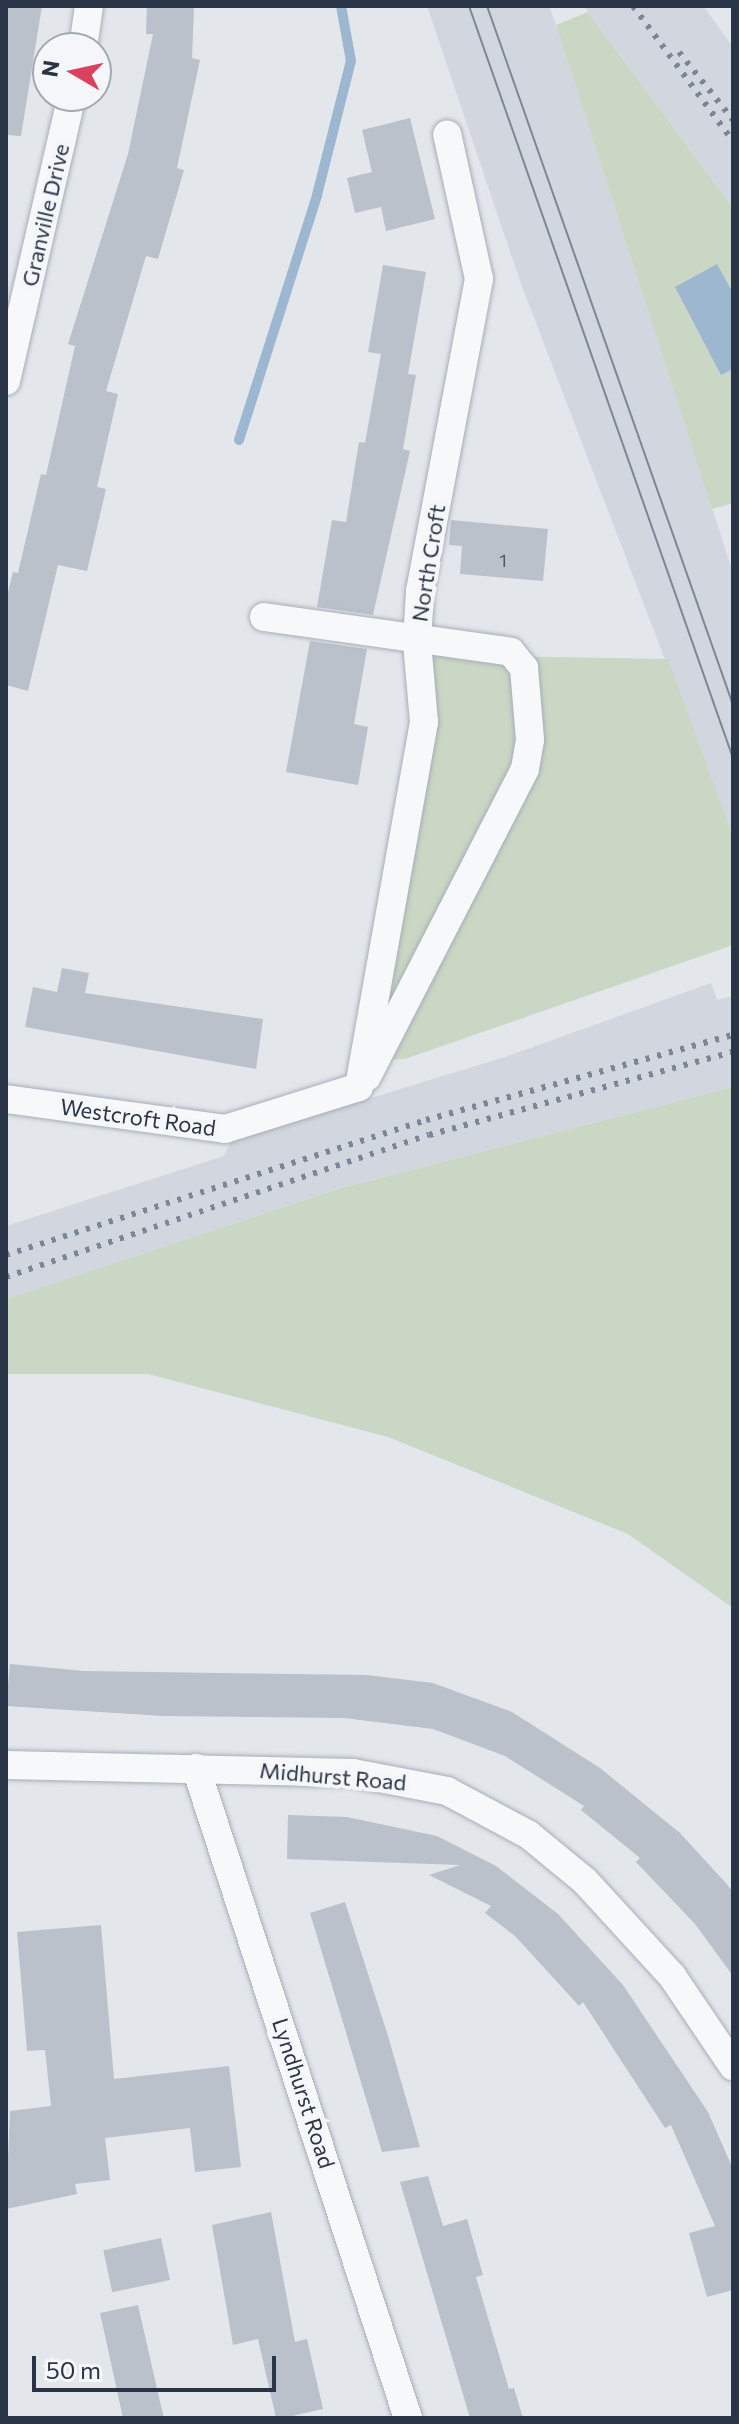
<!DOCTYPE html>
<style>
body{margin:0}
#map{position:relative;width:739px;height:2424px;overflow:hidden;background:#e3e7ec;font-family:Commissioner,sans-serif}
div>[style]{position:absolute}
.built>*{inset:0;background:#d1d6df}
.green>*{inset:0;background:#c9d7c4}
.water>*{inset:0;background:#9cb7cf}
.stream>*{height:10px;margin:-5px;padding:0 5px;transform-origin:5px;border-radius:5px;background:#9cb7cf}
.building>*{inset:0;background:#bac1cb;transform-origin:0 0}
.roads{filter:drop-shadow(0 0 2px #a7aeb7) drop-shadow(0 0 2px #a7aeb7)}
.minor>*{height:28px;margin:-14px;padding:0 14px;transform-origin:14px;border-radius:14px;background:#f7f8fa}
.tram>*{height:2px;margin:-1px;padding:0 1px;transform-origin:1px;border-radius:1px;background:#7b8797}
.rail>*{height:6px;margin-top:-3px;transform-origin:0;background:repeating-linear-gradient(90deg,#7b8797 0 4px,transparent 0 12px)}
span{translate:-50% -50%;white-space:nowrap;text-align:center;line-height:1.15;-webkit-text-stroke:8px #f4f6f9;paint-order:stroke}
.number-label{font-size:18px;color:#4d5867}
.number-label span{-webkit-text-stroke-width:0}
.street-label{font-size:22px;color:#293546}
.frame{position:absolute;inset:0;border:8px solid #293546;pointer-events:none}
.north{position:absolute;left:32px;top:32px;width:80px;height:80px;box-sizing:border-box;background:#f4f6f9;border:2px solid #a3a9b1;border-radius:50%;rotate:279deg;font-size:22px;font-weight:700;line-height:32px;text-align:center;color:#293546}
.north::after{content:'';display:block;margin:auto;width:28px;height:36px;background:#d9415e;clip-path:polygon(50% 0,100% 100%,50% 72%,0 100%)}
.scale{position:absolute;left:32px;top:2356px;width:244px;height:36px;box-sizing:border-box;border:4px solid #293546;border-top:0;padding-left:10px;font-size:24px;line-height:28px;white-space:nowrap;color:#293546;-webkit-text-stroke:6px #f4f6f9;paint-order:stroke}
</style>
<div id="map">
<div class="built">
<div style="clip-path:polygon(427px 6px,549px 6px,556px 25px,733px 573px,733px 837px,520px 281px)"></div>
<div style="clip-path:polygon(584px 6px,703px 6px,733px 47px,733px 208px)"></div>
<div style="clip-path:polygon(711px 983px,717px 1000px,733px 996px,733px 1087px,338px 1189px,6px 1299px,6px 1226px,224px 1156px,231px 1141px,508px 1056px)"></div>
</div>
<div class="green">
<div style="clip-path:polygon(588px 12px,733px 208px,733px 503px,712px 509px,556px 25px)"></div>
<div style="clip-path:polygon(430px 655px,668px 659px,733px 837px,733px 945px,405px 1059px,372px 1061px)"></div>
<div style="clip-path:polygon(733px 1087px,733px 1608px,628px 1534px,388px 1437px,148px 1374px,6px 1374px,6px 1299px,338px 1189px)"></div>
</div>
<div class="water">
<div style="clip-path:polygon(717px 264px,733px 293px,733px 369px,721px 375px,675px 287px)"></div>
</div>
<div class="stream">
<div style="left:239px;top:440px;width:257px;rotate:-72.3deg"></div>
<div style="left:317px;top:195px;width:138px;rotate:-75.8deg"></div>
<div style="left:351px;top:61px;width:56px;rotate:-100.3deg"></div>
</div>
<div class="building">
<div style="clip-path:polygon(8px 6px,42px 6px,21px 136px,6px 135px)"></div>
<div style="clip-path:polygon(147px 6px,194px 6px,192px 58px,200px 60px,177px 168px,184px 170px,158px 259px,146px 256px,106px 391px,118px 394px,97px 487px,106px 489px,87px 571px,58px 565px,28px 691px,6px 685px,6px 600px,13px 572px,18px 573px,41px 474px,46px 475px,75px 346px,68px 344px,128px 154px,153px 34px,146px 34px)"></div>
<div style="clip-path:polygon(410px 118px,435px 219px,386px 231px,381px 207px,355px 213px,347px 178px,372px 172px,362px 130px)"></div>
<div style="clip-path:polygon(383px 265px,426px 272px,408px 374px,416px 375px,403px 449px,410px 451px,373px 615px,317px 607px,332px 520px,346px 522px,359px 442px,365px 443px,381px 354px,368px 352px)"></div>
<div style="clip-path:polygon(451px 520px,548px 529px,543px 581px,460px 574px,462px 546px,449px 545px)"></div>
<div style="clip-path:polygon(310px 641px,367px 649px,354px 724px,368px 727px,358px 785px,286px 772px)"></div>
<div style="clip-path:polygon(62px 968px,89px 973px,85px 993px,263px 1019px,256px 1069px,25px 1027px,33px 987px,57px 992px)"></div>
<div style="clip-path:polygon(10px 1664px,84px 1671px,367px 1675px,433px 1683px,512px 1712px,600px 1768px,680px 1833px,724px 1881px,733px 1892px,733px 1976px,695px 1924px,636px 1862px,640px 1858px,581px 1810px,584px 1806px,505px 1756px,433px 1729px,344px 1718px,163px 1716px,6px 1706px)"></div>
<div style="clip-path:polygon(288px 1815px,347px 1817px,437px 1836px,496px 1866px,558px 1914px,623px 1985px,708px 2112px,733px 2169px,733px 2290px,707px 2297px,689px 2233px,715px 2226px,671px 2125px,665px 2128px,583px 2002px,579px 2006px,516px 1937px,485px 1913px,491px 1906px,429px 1875px,460px 1865px,287px 1859px)"></div>
<div style="clip-path:polygon(345px 1902px,388px 2036px,420px 2147px,382px 2152px,310px 1913px)"></div>
<div style="clip-path:polygon(101px 1925px,114px 2079px,229px 2066px,241px 2167px,195px 2172px,190px 2128px,105px 2138px,110px 2180px,75px 2184px,77px 2194px,6px 2209px,10px 2111px,51px 2106px,45px 2050px,27px 2051px,17px 1932px)"></div>
<div style="clip-path:polygon(428px 2176px,443px 2226px,467px 2219px,483px 2275px,476px 2277px,509px 2389px,514px 2388px,523px 2418px,470px 2418px,400px 2182px)"></div>
<div style="clip-path:polygon(271px 2212px,295px 2342px,307px 2339px,323px 2409px,283px 2418px,276px 2418px,258px 2339px,233px 2345px,212px 2225px)"></div>
<div style="left:161px;top:2238px;width:43px;height:59px;rotate:78deg"></div>
<div style="clip-path:polygon(138px 2305px,160px 2402px,164px 2418px,123px 2418px,100px 2313px)"></div>
</div>
<div class="roads">
<div class="minor">
<div style="left:83px;top:48px;width:42px;rotate:-81.9deg"></div>
<div style="left:6px;top:381px;width:293px;rotate:-77deg"></div>
<div style="left:264px;top:617px;width:238px;rotate:8deg"></div>
<div style="left:500px;top:650px;width:11px;rotate:10deg"></div>
<div style="left:511px;top:652px;width:21px;rotate:51deg"></div>
<div style="left:524px;top:668px;width:72px;rotate:85.2deg"></div>
<div style="left:530px;top:740px;width:29px;rotate:100deg"></div>
<div style="left:525px;top:769px;width:346px;rotate:117.2deg"></div>
<div style="left:359px;top:1087px;width:371px;rotate:-79.9deg"></div>
<div style="left:424px;top:722px;width:80px;rotate:-95deg"></div>
<div style="left:417px;top:642px;width:51px;rotate:-86.6deg"></div>
<div style="left:420px;top:591px;width:318px;rotate:-79.3deg"></div>
<div style="left:479px;top:279px;width:148px;rotate:-102.4deg"></div>
<div style="left:6px;top:1099px;width:221px;rotate:7.8deg"></div>
<div style="left:225px;top:1129px;width:140px;rotate:-17.4deg"></div>
<div style="left:6px;top:1765px;width:347px;rotate:1.3deg"></div>
<div style="left:353px;top:1773px;width:96px;rotate:10.8deg"></div>
<div style="left:447px;top:1791px;width:93px;rotate:28.2deg"></div>
<div style="left:529px;top:1835px;width:72px;rotate:39.4deg"></div>
<div style="left:585px;top:1881px;width:129px;rotate:47.5deg"></div>
<div style="left:672px;top:1976px;width:109px;rotate:55.9deg"></div>
<div style="left:196px;top:1768px;width:684px;rotate:71.94deg"></div>
</div>
</div>
<div class="tram">
<div style="left:469px;top:6px;width:797px;rotate:70.66deg"></div>
<div style="left:487px;top:6px;width:741px;rotate:70.61deg"></div>
</div>
<div class="rail">
<div style="left:633px;top:6px;width:168px;rotate:53.5deg"></div>
<div style="left:679px;top:52px;width:87px;rotate:51.5deg"></div>
<div style="left:6px;top:1255px;width:441px;rotate:-17.8deg"></div>
<div style="left:426px;top:1120px;width:319px;rotate:-15.5deg"></div>
<div style="left:6px;top:1277px;width:446px;rotate:-18.6deg"></div>
<div style="left:429px;top:1135px;width:315px;rotate:-15.3deg"></div>
</div>
<div class="number-label">
<span style="left:503px;top:560px">1</span>
</div>
<div class="street-label">
<span style="left:45px;top:215px;rotate:-77deg">Granville Drive</span>
<span style="left:428px;top:563px;rotate:-81deg">North Croft</span>
<span style="left:138px;top:1117px;rotate:8deg">Westcroft Road</span>
<span style="left:333px;top:1776px;rotate:5deg">Midhurst Road</span>
<span style="left:304px;top:2093px;rotate:72deg">Lyndhurst Road</span>
</div>
<div class="frame"></div>
<div class="north">N</div>
<div class="scale">50 m</div>
</div>
